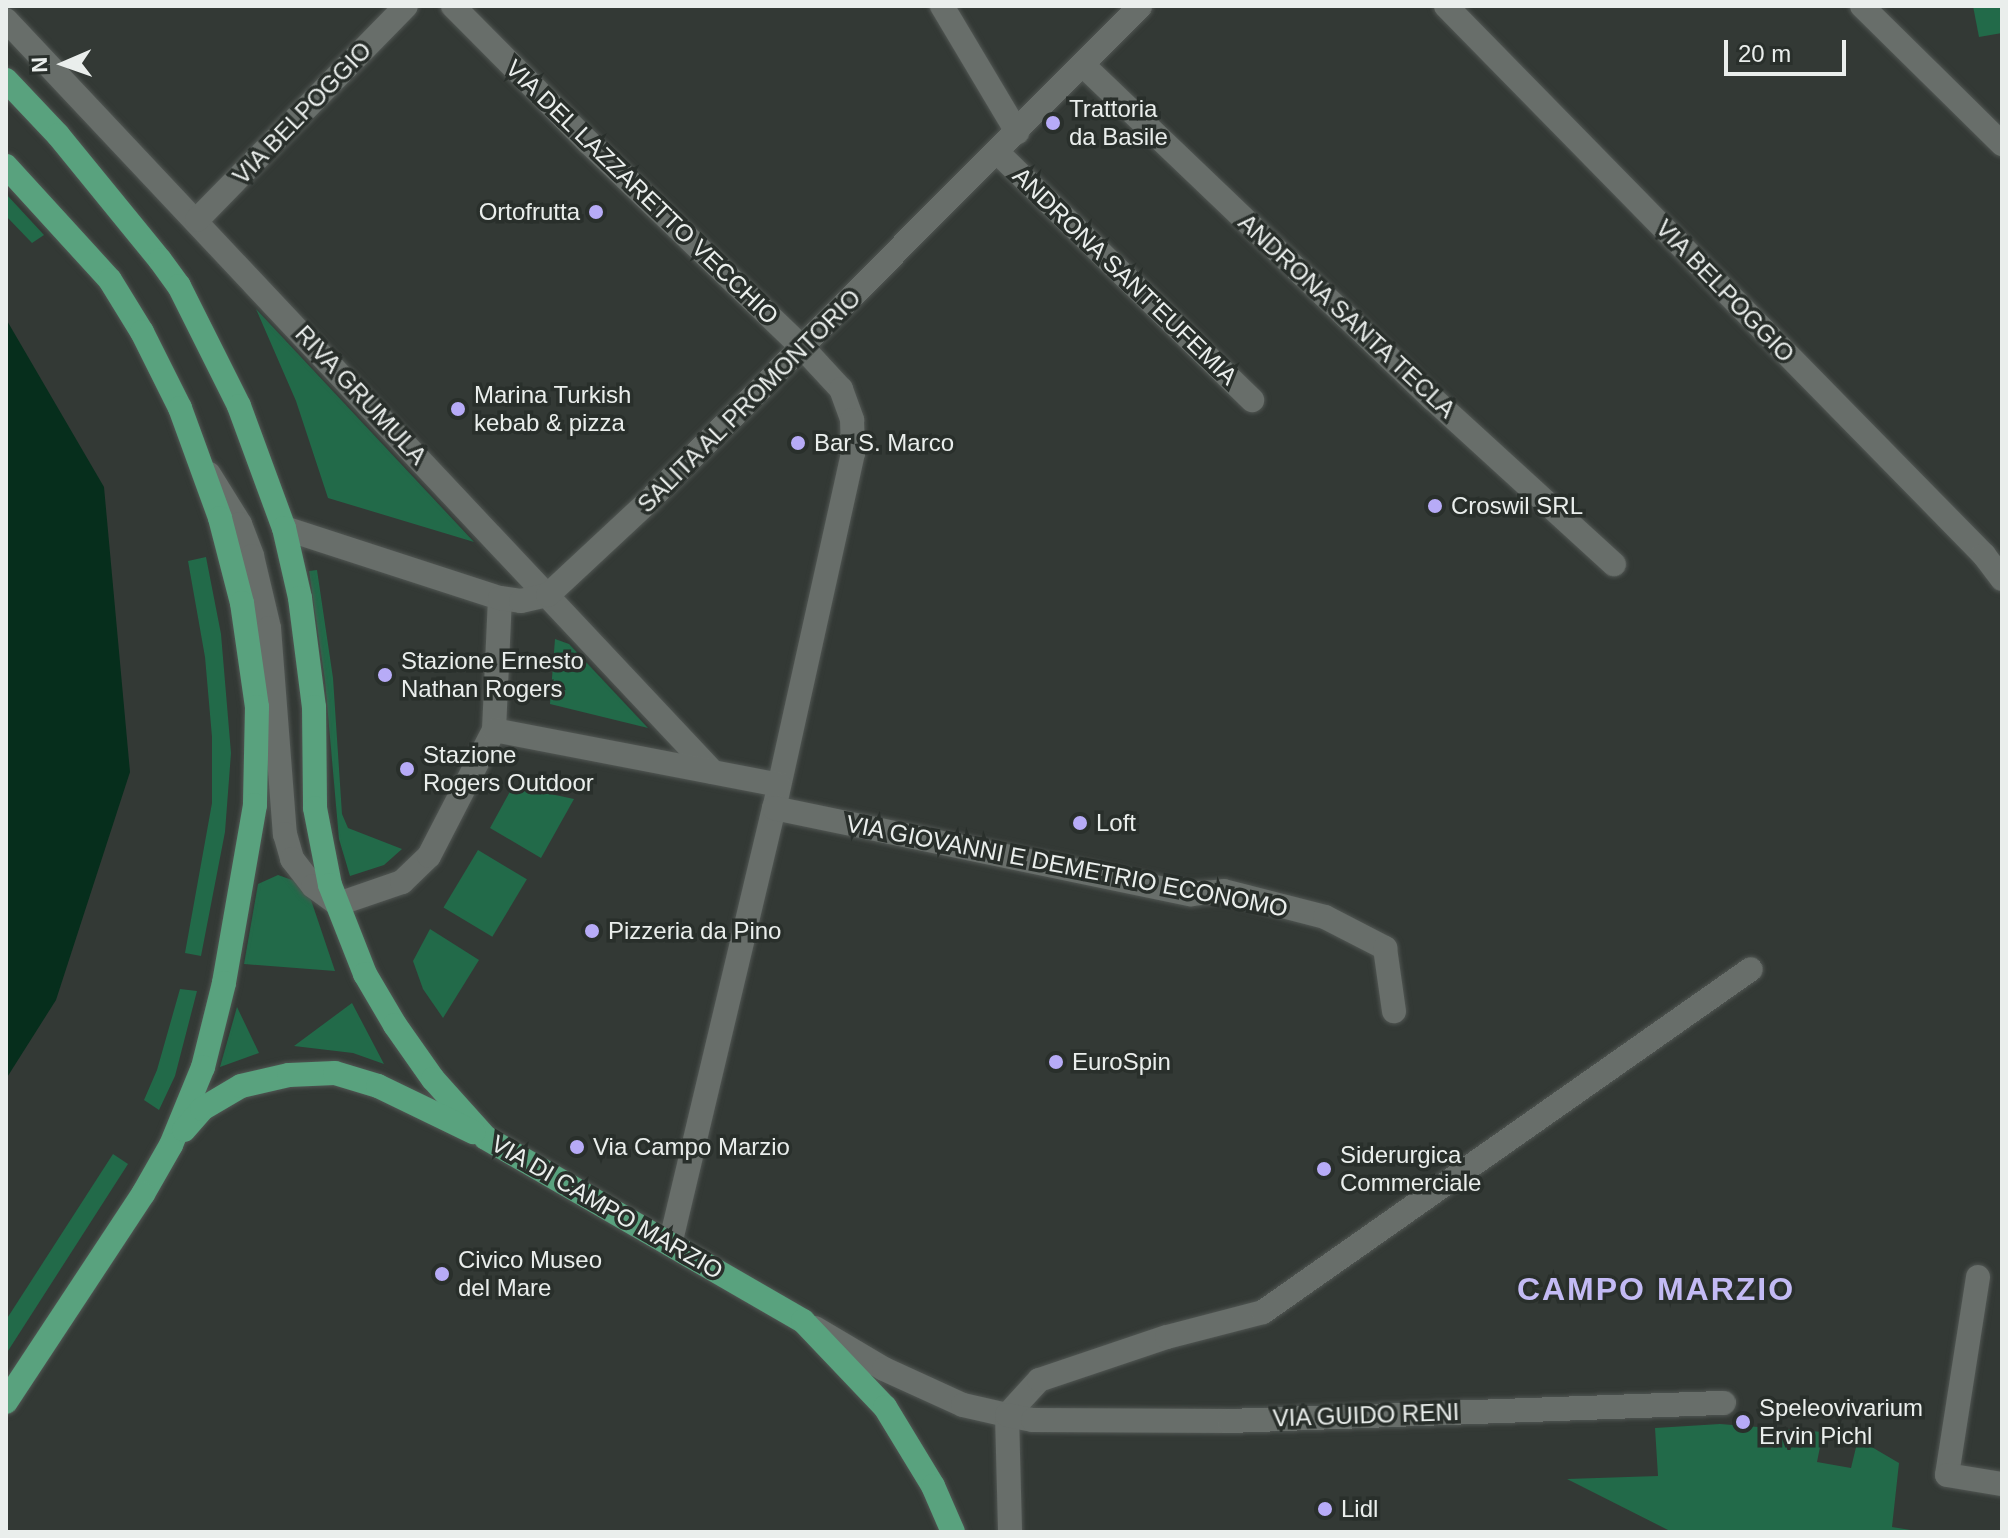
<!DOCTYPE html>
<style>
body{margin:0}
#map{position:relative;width:2008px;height:1538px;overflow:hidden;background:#333935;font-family:Arial,sans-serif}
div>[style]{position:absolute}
.green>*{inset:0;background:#226a49;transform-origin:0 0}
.water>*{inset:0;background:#062e1c}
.roads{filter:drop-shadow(0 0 2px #515653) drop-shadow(0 0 2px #515653)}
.minor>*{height:24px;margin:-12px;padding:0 12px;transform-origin:12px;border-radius:12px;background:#686e6a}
.major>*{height:24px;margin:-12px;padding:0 12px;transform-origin:12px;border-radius:12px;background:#59a27e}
.dots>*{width:22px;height:22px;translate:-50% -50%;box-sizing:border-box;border:4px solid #292f2b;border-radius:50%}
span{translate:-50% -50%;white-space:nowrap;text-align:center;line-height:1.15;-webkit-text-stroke:7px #292f2b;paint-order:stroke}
.poi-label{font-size:24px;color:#eaeeec}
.left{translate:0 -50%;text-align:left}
.right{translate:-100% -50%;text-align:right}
.street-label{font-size:24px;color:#eaeeec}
.district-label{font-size:32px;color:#c3baf4;font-weight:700;letter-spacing:2px}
.frame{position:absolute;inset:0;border:8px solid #eaeeec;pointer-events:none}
.north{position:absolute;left:24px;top:24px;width:80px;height:80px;-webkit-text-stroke:6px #292f2b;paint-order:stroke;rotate:268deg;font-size:22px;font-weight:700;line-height:32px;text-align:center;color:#eaeeec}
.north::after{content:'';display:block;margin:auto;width:28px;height:36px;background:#eaeeec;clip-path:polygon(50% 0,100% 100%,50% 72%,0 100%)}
.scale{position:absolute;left:1724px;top:40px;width:122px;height:36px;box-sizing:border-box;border:4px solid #eaeeec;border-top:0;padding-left:10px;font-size:24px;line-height:28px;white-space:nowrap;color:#eaeeec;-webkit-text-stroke:6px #292f2b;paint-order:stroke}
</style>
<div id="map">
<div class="green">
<div style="clip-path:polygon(1973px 6px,2002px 6px,2002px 33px,1979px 37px)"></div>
<div style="clip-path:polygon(6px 194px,44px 235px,32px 243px,6px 216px)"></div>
<div style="clip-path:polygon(256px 309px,474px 542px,328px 498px,296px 401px)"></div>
<div style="clip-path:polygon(206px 557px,221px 634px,231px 753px,225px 832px,201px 956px,185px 953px,212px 803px,212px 737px,205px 657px,188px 561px)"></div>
<div style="clip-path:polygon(317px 570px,333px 678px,342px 814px,348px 828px,402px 849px,384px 865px,350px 876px,339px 839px,325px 681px,309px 571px)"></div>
<div style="clip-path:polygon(555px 639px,569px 644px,648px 728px,550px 704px)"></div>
<div style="clip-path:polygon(513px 786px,574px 799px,541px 858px,490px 828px)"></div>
<div style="left:478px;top:850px;width:57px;height:67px;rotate:31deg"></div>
<div style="clip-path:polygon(278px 875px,295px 881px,310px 897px,335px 971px,244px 964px,258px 884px)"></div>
<div style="clip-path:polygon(430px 929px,479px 960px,443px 1018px,423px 989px,413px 961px)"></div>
<div style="clip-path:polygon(180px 989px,197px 991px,175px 1076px,159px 1110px,144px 1100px,157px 1070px)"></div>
<div style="clip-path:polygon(352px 1003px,384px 1064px,353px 1053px,294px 1046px)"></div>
<div style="clip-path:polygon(237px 1007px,259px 1053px,220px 1067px)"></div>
<div style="clip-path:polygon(113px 1154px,128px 1164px,6px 1354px,6px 1320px)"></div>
<div style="clip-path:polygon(1720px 1424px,1823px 1432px,1817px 1462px,1851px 1468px,1858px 1439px,1899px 1463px,1892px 1527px,1923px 1532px,1672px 1532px,1567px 1479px,1658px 1476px,1655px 1428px)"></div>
</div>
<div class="water">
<div style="clip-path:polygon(6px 319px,104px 487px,130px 772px,56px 1000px,6px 1079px)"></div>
</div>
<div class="roads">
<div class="minor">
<div style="left:453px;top:6px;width:192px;rotate:45.2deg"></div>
<div style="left:588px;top:142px;width:298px;rotate:43.8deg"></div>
<div style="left:803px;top:348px;width:56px;rotate:47.2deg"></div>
<div style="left:841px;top:389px;width:33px;rotate:70deg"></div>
<div style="left:852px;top:420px;width:33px;rotate:88deg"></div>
<div style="left:853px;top:453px;width:364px;rotate:102.5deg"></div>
<div style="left:774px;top:808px;width:448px;rotate:103.4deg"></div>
<div style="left:942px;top:6px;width:147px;rotate:59.2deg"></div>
<div style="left:1446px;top:6px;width:769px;rotate:45.58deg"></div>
<div style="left:1984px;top:555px;width:30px;rotate:53deg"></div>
<div style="left:1862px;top:6px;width:197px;rotate:44.6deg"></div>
<div style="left:6px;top:20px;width:1032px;rotate:46.77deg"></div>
<div style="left:1083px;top:65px;width:484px;rotate:43.7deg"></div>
<div style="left:1433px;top:399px;width:245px;rotate:42.4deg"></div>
<div style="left:997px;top:152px;width:356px;rotate:44.2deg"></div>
<div style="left:197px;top:220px;width:299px;rotate:-45.7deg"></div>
<div style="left:209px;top:474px;width:59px;rotate:58.2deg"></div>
<div style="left:240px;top:524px;width:34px;rotate:69deg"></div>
<div style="left:252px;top:556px;width:74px;rotate:76.7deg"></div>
<div style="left:269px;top:628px;width:207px;rotate:85.6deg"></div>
<div style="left:285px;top:834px;width:26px;rotate:74deg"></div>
<div style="left:292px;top:859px;width:34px;rotate:52deg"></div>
<div style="left:313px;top:886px;width:31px;rotate:36deg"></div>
<div style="left:338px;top:904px;width:68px;rotate:-19deg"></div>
<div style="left:402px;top:882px;width:37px;rotate:-44deg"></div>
<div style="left:429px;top:856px;width:142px;rotate:-62.7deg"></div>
<div style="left:494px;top:730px;width:132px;rotate:-87.4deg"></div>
<div style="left:284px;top:528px;width:227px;rotate:18deg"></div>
<div style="left:500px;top:598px;width:21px;rotate:8deg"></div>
<div style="left:521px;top:601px;width:28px;rotate:-13deg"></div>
<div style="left:548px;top:595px;width:142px;rotate:-43deg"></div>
<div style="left:652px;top:498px;width:693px;rotate:-45.23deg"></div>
<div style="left:494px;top:730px;width:290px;rotate:10.9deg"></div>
<div style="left:774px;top:808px;width:426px;rotate:11.7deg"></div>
<div style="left:1191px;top:894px;width:33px;rotate:-5deg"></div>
<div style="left:1224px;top:891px;width:104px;rotate:14.4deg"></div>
<div style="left:1325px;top:917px;width:68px;rotate:27.3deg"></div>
<div style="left:1385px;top:948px;width:64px;rotate:81.9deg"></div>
<div style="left:1978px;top:1277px;width:200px;rotate:98.9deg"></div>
<div style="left:1947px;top:1475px;width:56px;rotate:9.3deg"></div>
<div style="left:815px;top:1328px;width:80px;rotate:30.7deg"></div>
<div style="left:884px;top:1369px;width:87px;rotate:24.5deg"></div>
<div style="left:963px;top:1405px;width:45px;rotate:12.8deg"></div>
<div style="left:1007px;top:1415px;width:117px;rotate:88.5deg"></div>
<div style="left:1007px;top:1415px;width:47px;rotate:-47.6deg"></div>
<div style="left:1039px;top:1380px;width:135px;rotate:-18.6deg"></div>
<div style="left:1167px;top:1337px;width:99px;rotate:-14.6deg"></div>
<div style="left:1263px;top:1312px;width:596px;rotate:-35.1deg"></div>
<div style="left:1007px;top:1415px;width:26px;rotate:11deg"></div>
<div style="left:1033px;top:1420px;width:196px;rotate:0.3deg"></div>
<div style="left:1229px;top:1421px;width:495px;rotate:-2.1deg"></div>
</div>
<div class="major">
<div style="left:6px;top:80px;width:76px;rotate:46.6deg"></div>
<div style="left:58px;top:135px;width:161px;rotate:50.8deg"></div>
<div style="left:160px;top:260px;width:32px;rotate:54deg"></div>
<div style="left:179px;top:286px;width:134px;rotate:63.4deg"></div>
<div style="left:239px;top:406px;width:130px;rotate:69.8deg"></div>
<div style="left:284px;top:528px;width:72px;rotate:77.1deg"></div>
<div style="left:300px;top:598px;width:110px;rotate:82.7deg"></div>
<div style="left:314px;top:707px;width:101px;rotate:89.4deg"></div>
<div style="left:315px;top:808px;width:78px;rotate:79deg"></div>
<div style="left:330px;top:885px;width:96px;rotate:68.5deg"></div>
<div style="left:365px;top:974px;width:59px;rotate:59.5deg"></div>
<div style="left:395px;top:1025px;width:66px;rotate:54.9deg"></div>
<div style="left:433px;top:1079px;width:79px;rotate:48.1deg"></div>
<div style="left:486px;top:1138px;width:366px;rotate:30deg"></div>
<div style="left:803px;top:1321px;width:119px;rotate:46.4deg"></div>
<div style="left:885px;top:1407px;width:92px;rotate:58.7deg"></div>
<div style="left:933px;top:1486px;width:50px;rotate:66.5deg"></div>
<div style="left:6px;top:166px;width:154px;rotate:47.6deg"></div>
<div style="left:110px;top:280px;width:61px;rotate:58.4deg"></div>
<div style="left:142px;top:332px;width:85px;rotate:63.4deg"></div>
<div style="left:180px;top:408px;width:117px;rotate:70deg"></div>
<div style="left:220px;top:518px;width:88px;rotate:75.5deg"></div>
<div style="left:242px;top:603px;width:105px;rotate:81.8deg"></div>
<div style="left:257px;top:707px;width:98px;rotate:91.2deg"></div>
<div style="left:255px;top:805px;width:181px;rotate:99.9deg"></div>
<div style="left:224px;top:983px;width:87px;rotate:104deg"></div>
<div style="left:203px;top:1067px;width:84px;rotate:112.3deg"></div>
<div style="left:171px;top:1145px;width:56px;rotate:119.7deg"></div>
<div style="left:143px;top:1194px;width:249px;rotate:123.4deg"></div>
<div style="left:184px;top:1130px;width:28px;rotate:-49deg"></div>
<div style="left:202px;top:1109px;width:45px;rotate:-30.5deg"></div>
<div style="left:241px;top:1086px;width:49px;rotate:-12.9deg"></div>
<div style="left:289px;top:1075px;width:46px;rotate:-2.5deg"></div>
<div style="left:335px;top:1073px;width:45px;rotate:16.8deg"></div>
<div style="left:378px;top:1086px;width:106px;rotate:25.8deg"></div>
</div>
</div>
<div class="dots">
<div style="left:1053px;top:123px;background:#b7abf7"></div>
<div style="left:596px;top:212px;background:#b7abf7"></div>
<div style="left:458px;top:409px;background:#b7abf7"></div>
<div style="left:798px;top:443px;background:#b7abf7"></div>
<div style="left:1435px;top:506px;background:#b7abf7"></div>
<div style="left:385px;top:675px;background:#b7abf7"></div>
<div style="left:407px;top:769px;background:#b7abf7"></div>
<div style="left:1080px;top:823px;background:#b7abf7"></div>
<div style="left:592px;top:931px;background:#b7abf7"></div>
<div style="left:1056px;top:1062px;background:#b7abf7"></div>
<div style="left:577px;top:1147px;background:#b7abf7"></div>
<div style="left:1324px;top:1169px;background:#b7abf7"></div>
<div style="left:442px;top:1274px;background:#b7abf7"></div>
<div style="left:1743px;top:1422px;background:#b7abf7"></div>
<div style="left:1325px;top:1509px;background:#b7abf7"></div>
</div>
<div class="poi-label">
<span class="left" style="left:1069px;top:123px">Trattoria<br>da Basile</span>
<span class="right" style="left:580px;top:212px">Ortofrutta</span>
<span class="left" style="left:474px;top:409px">Marina Turkish<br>kebab &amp; pizza</span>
<span class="left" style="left:814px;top:443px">Bar S. Marco</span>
<span class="left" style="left:1451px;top:506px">Croswil SRL</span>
<span class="left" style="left:401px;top:675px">Stazione Ernesto<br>Nathan Rogers</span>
<span class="left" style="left:423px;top:769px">Stazione<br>Rogers Outdoor</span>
<span class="left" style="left:1096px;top:823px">Loft</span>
<span class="left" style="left:608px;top:931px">Pizzeria da Pino</span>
<span class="left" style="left:1072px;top:1062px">EuroSpin</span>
<span class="left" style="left:593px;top:1147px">Via Campo Marzio</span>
<span class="left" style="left:1340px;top:1169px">Siderurgica<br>Commerciale</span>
<span class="left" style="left:458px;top:1274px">Civico Museo<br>del Mare</span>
<span class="left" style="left:1759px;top:1422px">Speleovivarium<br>Ervin Pichl</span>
<span class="left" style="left:1341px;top:1509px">Lidl</span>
</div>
<div class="street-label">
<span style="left:302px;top:113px;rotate:-46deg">VIA BELPOGGIO</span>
<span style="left:642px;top:192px;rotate:44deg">VIA DEL LAZZARETTO VECCHIO</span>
<span style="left:1125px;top:276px;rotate:44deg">ANDRONA SANT'EUFEMIA</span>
<span style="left:1725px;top:291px;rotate:46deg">VIA BELPOGGIO</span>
<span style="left:1347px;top:316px;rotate:43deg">ANDRONA SANTA TECLA</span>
<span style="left:361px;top:395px;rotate:47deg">RIVA GRUMULA</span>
<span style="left:749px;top:401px;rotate:-45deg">SALITA AL PROMONTORIO</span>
<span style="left:1067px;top:866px;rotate:11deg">VIA GIOVANNI E DEMETRIO ECONOMO</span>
<span style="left:607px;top:1207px;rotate:30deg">VIA DI CAMPO MARZIO</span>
<span style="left:1366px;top:1415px;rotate:-2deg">VIA GUIDO RENI</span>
</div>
<div class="district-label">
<span style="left:1656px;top:1289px">CAMPO MARZIO</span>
</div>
<div class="frame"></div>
<div class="north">N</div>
<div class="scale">20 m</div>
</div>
